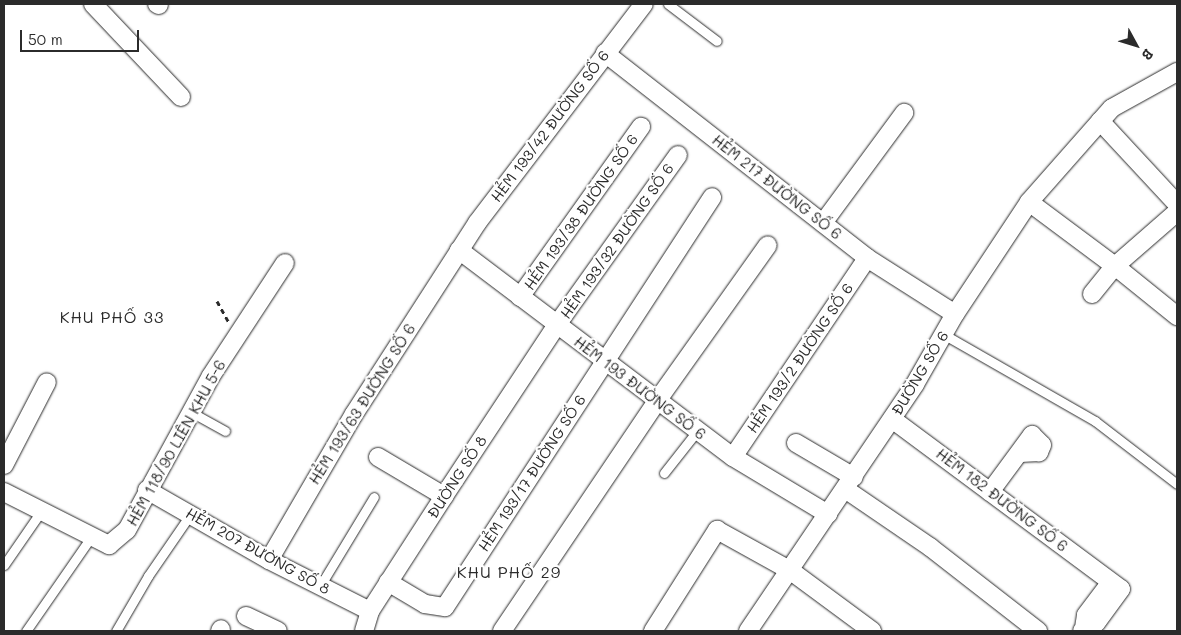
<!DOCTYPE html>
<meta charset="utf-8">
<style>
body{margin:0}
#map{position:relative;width:1181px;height:635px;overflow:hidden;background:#fff;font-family:Mali,sans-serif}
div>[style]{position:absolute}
.path>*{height:3px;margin-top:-1.5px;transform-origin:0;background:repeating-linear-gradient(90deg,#2b2b2b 0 5px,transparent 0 9px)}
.roads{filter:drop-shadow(0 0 1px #2b2b2b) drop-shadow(0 0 1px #2b2b2b)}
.lane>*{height:9px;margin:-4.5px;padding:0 4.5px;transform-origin:4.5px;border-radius:4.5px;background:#fff}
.street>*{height:18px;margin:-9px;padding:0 9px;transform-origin:9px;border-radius:9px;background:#fff}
span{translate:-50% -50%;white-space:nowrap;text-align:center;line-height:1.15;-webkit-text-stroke:4.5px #fff;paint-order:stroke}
.street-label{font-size:15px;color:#2b2b2b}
.neighbourhood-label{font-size:16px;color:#2b2b2b;letter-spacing:1px}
.frame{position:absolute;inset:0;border:5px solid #2b2b2b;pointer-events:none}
.north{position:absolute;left:1111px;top:20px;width:50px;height:50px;-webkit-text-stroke:4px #fff;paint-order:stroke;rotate:129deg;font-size:14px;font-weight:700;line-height:20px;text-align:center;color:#2b2b2b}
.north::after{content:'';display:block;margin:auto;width:18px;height:22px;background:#2b2b2b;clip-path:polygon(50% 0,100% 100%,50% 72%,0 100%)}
.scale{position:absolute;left:20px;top:30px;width:119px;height:22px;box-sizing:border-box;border:2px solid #2b2b2b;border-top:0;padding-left:6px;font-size:15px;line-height:18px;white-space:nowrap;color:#2b2b2b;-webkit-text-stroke:4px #fff;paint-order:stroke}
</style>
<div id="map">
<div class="path">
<div style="left:217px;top:301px;width:25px;rotate:61deg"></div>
</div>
<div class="roads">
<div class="lane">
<div style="left:668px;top:4px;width:61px;rotate:37.1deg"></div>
<div style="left:943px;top:334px;width:175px;rotate:29.8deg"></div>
<div style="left:1095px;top:421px;width:103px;rotate:37.5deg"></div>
<div style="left:191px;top:412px;width:39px;rotate:29deg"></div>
<div style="left:664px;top:473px;width:53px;rotate:-51.8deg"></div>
<div style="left:4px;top:565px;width:67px;rotate:-55.4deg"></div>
<div style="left:320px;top:586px;width:104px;rotate:-58.8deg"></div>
<div style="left:26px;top:631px;width:114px;rotate:-55.3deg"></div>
<div style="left:116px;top:631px;width:64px;rotate:-59.8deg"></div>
<div style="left:148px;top:576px;width:74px;rotate:-55.5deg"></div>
</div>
<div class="street">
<div style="left:93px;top:4px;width:128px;rotate:46.6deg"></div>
<div style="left:157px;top:4px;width:2px;rotate:27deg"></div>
<div style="left:605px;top:53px;width:333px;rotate:38deg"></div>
<div style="left:867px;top:258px;width:104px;rotate:32.5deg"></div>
<div style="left:1100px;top:121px;width:113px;rotate:47.1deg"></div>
<div style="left:1029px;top:202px;width:107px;rotate:36.7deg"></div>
<div style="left:1115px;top:266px;width:82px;rotate:-41.1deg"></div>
<div style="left:823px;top:223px;width:137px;rotate:-53.6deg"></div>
<div style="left:459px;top:250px;width:343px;rotate:37.1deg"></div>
<div style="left:733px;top:457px;width:111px;rotate:31deg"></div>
<div style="left:1092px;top:294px;width:36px;rotate:-51deg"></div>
<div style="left:1115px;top:266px;width:80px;rotate:38.9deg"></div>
<div style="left:520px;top:297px;width:209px;rotate:-54.6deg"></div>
<div style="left:892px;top:419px;width:285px;rotate:36.6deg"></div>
<div style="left:1121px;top:589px;width:42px;rotate:126.3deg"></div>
<div style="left:1096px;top:623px;width:16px;rotate:150deg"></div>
<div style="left:796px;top:443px;width:67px;rotate:30.4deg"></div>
<div style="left:378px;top:457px;width:77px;rotate:30.6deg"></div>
<div style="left:733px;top:457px;width:240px;rotate:-56deg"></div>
<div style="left:4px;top:465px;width:93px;rotate:-62.6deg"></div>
<div style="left:845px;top:489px;width:103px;rotate:34.3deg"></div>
<div style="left:930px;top:547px;width:137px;rotate:37.9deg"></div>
<div style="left:147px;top:490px;width:141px;rotate:29.8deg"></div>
<div style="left:269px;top:560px;width:113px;rotate:26.8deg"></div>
<div style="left:4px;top:492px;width:118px;rotate:26.8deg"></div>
<div style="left:109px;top:545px;width:23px;rotate:-40deg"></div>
<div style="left:127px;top:530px;width:175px;rotate:-61.4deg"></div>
<div style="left:211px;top:376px;width:135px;rotate:-56.8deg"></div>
<div style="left:990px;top:492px;width:71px;rotate:-53.6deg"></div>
<div style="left:1032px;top:435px;width:14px;rotate:45deg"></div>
<div style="left:1042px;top:445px;width:8px;rotate:113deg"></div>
<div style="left:1039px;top:452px;width:19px;rotate:177deg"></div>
<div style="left:269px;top:560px;width:169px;rotate:-59.8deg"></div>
<div style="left:354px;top:414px;width:227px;rotate:-57.2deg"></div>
<div style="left:477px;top:223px;width:275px;rotate:-52.7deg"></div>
<div style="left:388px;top:582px;width:43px;rotate:30.7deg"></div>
<div style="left:425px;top:604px;width:20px;rotate:9deg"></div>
<div style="left:445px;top:607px;width:489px;rotate:-56.9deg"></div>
<div style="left:246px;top:616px;width:35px;rotate:25deg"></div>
<div style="left:1084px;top:628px;width:13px;rotate:-81deg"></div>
<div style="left:1086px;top:615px;width:41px;rotate:-52.9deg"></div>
<div style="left:220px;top:631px;width:2px;rotate:-63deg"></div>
<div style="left:364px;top:631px;width:21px;rotate:-73deg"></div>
<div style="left:370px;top:611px;width:137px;rotate:-57.2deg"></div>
<div style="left:444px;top:496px;width:204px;rotate:-56.6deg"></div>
<div style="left:556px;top:326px;width:210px;rotate:-54.5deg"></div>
<div style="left:502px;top:631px;width:277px;rotate:-56deg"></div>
<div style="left:657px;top:401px;width:191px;rotate:-54.6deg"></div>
<div style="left:653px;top:631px;width:120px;rotate:-57.6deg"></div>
<div style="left:717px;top:530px;width:85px;rotate:29deg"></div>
<div style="left:791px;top:571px;width:101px;rotate:36.5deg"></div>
<div style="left:748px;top:631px;width:298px;rotate:-55.9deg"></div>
<div style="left:915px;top:384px;width:81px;rotate:-60.3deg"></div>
<div style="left:955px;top:314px;width:134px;rotate:-56.5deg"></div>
<div style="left:1029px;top:202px;width:125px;rotate:-48.6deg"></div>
<div style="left:1112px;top:108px;width:74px;rotate:-29deg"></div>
</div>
</div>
<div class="street-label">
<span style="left:550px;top:126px;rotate:-53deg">HẺM 193/42 ĐƯỜNG SỐ 6</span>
<span style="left:777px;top:187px;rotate:38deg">HẺM 217 ĐƯỜNG SỐ 6</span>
<span style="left:581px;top:212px;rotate:-55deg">HẺM 193/38 ĐƯỜNG SỐ 6</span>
<span style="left:617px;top:241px;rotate:-55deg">HẺM 193/32 ĐƯỜNG SỐ 6</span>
<span style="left:800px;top:358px;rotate:-56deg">HẺM 193/2 ĐƯỜNG SỐ 6</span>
<span style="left:920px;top:373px;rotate:-59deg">ĐƯỜNG SỐ 6</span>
<span style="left:640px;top:388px;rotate:37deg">HẺM 193 ĐƯỜNG SỐ 6</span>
<span style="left:362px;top:404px;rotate:-58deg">HẺM 193/63 ĐƯỜNG SỐ 6</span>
<span style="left:176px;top:443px;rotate:-61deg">HẺM 118/90 LIÊN KHU 5-6</span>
<span style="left:532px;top:473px;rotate:-57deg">HẺM 193/17 ĐƯỜNG SỐ 6</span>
<span style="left:457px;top:477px;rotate:-57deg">ĐƯỜNG SỐ 8</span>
<span style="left:1002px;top:500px;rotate:37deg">HẺM 182 ĐƯỜNG SỐ 6</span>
<span style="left:258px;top:551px;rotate:29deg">HẺM 207 ĐƯỜNG SỐ 8</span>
</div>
<div class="neighbourhood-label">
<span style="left:112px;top:317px">KHU PHỐ 33</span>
<span style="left:509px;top:572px">KHU PHỐ 29</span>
</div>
<div class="frame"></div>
<div class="north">B</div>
<div class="scale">50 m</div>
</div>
